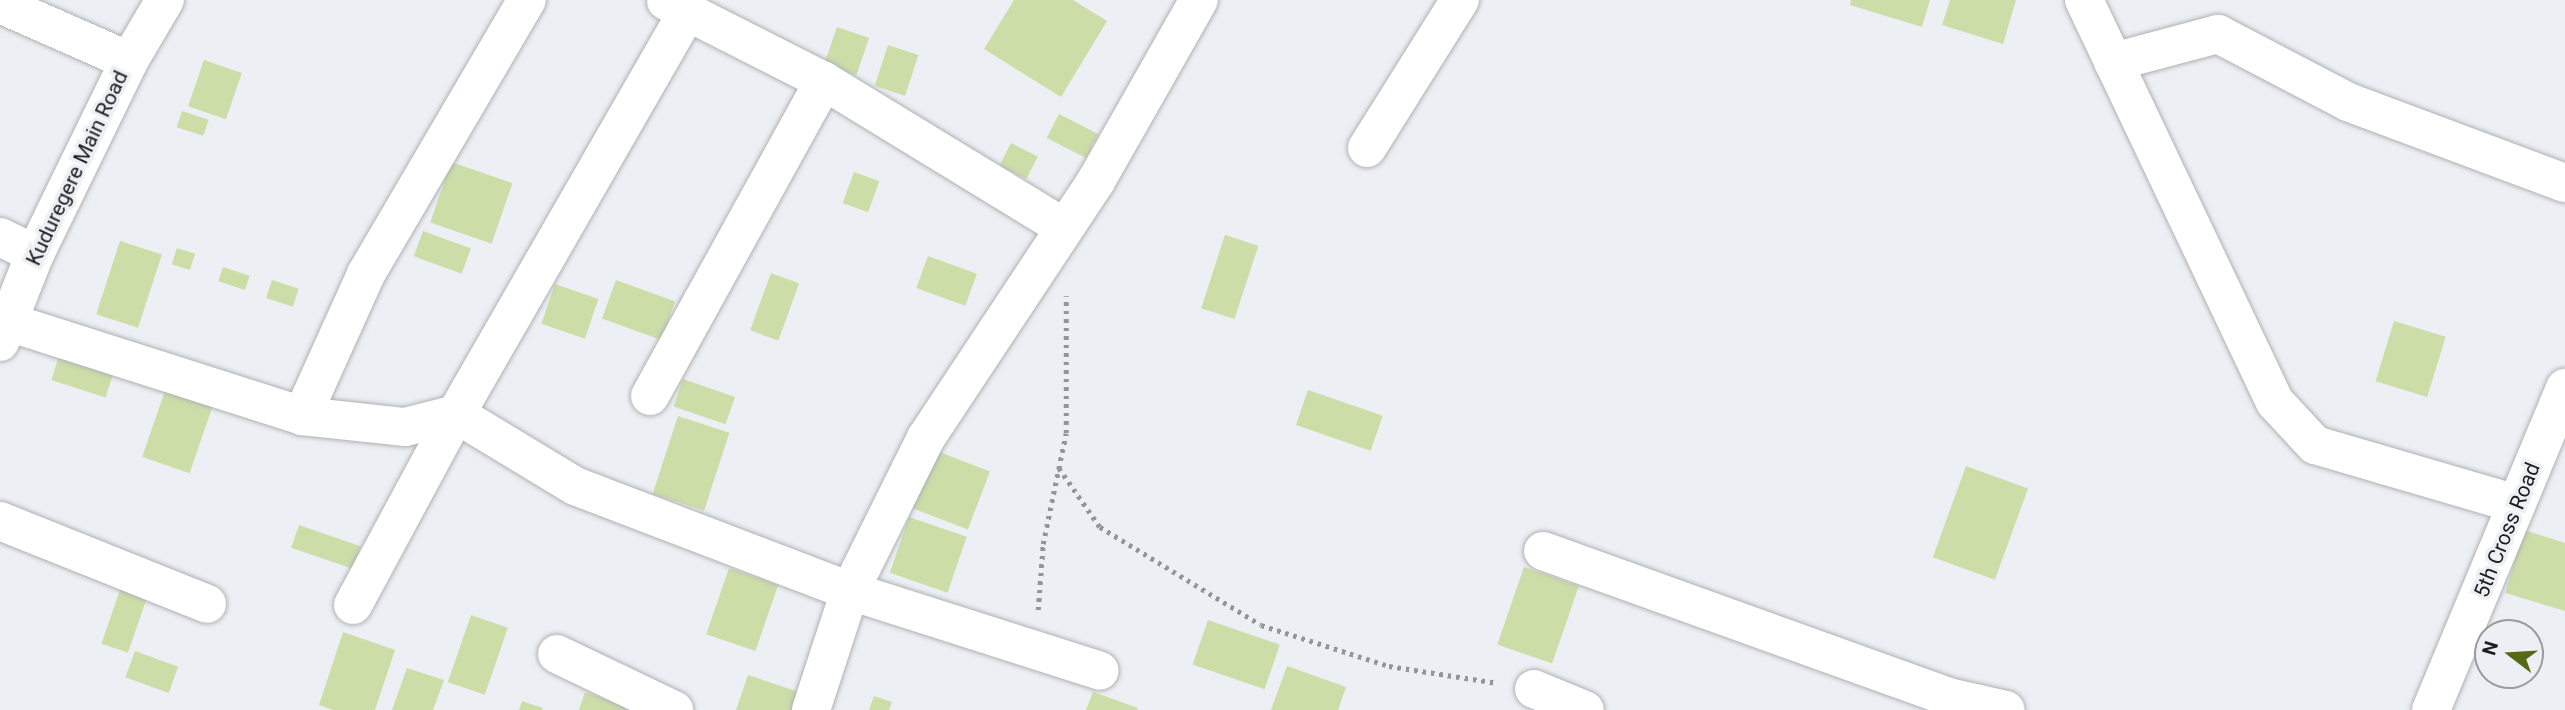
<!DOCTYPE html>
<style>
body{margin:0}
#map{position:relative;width:2565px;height:710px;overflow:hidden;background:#eceff3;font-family:Roboto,sans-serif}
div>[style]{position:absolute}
.building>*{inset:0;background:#cddda8;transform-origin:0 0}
.path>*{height:4.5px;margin-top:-2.25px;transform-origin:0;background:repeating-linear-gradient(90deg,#939598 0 3.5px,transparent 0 8.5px)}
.roads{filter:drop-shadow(0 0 2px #afb1b5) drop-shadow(0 0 2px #afb1b5)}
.street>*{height:38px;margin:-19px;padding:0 19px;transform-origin:19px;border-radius:19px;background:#fff}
.secondary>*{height:38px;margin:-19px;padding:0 19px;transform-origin:19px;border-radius:19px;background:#fff}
span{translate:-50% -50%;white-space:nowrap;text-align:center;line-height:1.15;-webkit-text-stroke:7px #eceff3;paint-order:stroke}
.street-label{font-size:21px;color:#1c1d1f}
.north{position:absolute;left:2474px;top:619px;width:70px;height:70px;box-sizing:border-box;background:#eceff3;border:2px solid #999b9e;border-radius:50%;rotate:287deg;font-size:19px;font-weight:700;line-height:28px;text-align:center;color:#1c1d1f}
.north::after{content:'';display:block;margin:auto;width:24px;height:32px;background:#566915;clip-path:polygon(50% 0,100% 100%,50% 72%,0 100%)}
</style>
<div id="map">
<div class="building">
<div style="clip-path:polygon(1014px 0,1073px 0,1107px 21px,1061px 97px,984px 49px)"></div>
<div style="clip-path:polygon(1851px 0,1930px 0,1922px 27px,1850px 5px)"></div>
<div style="clip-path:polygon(1950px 0,2016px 0,2003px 44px,1942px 25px)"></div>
<div style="left:837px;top:27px;width:34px;height:39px;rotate:19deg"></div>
<div style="left:888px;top:45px;width:32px;height:43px;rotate:18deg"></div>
<div style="left:204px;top:60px;width:40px;height:49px;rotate:19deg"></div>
<div style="left:182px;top:111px;width:28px;height:17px;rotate:18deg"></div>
<div style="left:1059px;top:114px;width:44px;height:27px;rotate:27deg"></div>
<div style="left:1011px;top:143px;width:30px;height:25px;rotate:27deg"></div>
<div style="left:451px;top:162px;width:65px;height:64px;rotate:19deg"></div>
<div style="left:854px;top:172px;width:27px;height:33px;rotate:20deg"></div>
<div style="left:423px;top:231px;width:51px;height:27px;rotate:20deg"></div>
<div style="left:1225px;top:235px;width:35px;height:77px;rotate:18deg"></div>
<div style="left:120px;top:241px;width:44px;height:77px;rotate:18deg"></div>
<div style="left:177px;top:248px;width:19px;height:17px;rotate:18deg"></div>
<div style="left:928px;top:256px;width:52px;height:34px;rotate:20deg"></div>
<div style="left:223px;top:267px;width:28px;height:15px;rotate:18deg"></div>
<div style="left:771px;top:273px;width:30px;height:61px;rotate:20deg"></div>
<div style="left:272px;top:280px;width:28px;height:19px;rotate:18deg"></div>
<div style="left:616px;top:280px;width:63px;height:41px;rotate:20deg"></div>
<div style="left:555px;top:284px;width:46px;height:42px;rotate:19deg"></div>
<div style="left:2394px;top:321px;width:54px;height:63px;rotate:17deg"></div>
<div style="left:64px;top:341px;width:57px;height:41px;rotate:18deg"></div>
<div style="left:683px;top:379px;width:55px;height:29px;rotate:19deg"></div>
<div style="left:167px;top:385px;width:50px;height:76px;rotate:19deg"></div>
<div style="left:1308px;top:390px;width:79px;height:37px;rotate:19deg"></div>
<div style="left:678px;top:416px;width:54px;height:82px;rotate:18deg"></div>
<div style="left:934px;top:450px;width:60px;height:62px;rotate:21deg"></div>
<div style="left:1966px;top:466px;width:66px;height:97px;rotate:20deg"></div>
<div style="left:909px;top:517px;width:61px;height:59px;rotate:19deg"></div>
<div style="left:299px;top:525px;width:65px;height:24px;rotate:19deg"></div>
<div style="clip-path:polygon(2524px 530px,2565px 543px,2565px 611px,2505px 593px)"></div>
<div style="left:1524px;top:567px;width:58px;height:82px;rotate:19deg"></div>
<div style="left:729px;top:568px;width:52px;height:70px;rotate:19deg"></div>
<div style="left:121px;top:587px;width:28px;height:60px;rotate:19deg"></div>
<div style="left:471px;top:615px;width:39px;height:71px;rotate:19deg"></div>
<div style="left:1208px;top:620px;width:76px;height:47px;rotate:19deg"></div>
<div style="clip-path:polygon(343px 632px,395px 650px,375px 710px,333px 710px,319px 705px)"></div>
<div style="left:135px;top:651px;width:46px;height:28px;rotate:20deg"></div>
<div style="clip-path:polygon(1287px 666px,1346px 687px,1338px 710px,1271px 710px)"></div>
<div style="clip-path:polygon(407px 668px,444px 680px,433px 710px,392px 710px)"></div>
<div style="clip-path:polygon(748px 675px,799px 692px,793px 710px,736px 710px)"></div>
<div style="clip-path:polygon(585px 692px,637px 710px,579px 710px)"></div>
<div style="clip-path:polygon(1093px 692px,1138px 708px,1137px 710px,1086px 710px)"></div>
<div style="clip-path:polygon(874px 696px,892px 702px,889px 710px,869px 710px)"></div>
<div style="clip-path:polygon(522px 701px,543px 708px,542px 710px,519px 710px)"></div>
</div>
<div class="path">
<div style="left:1059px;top:468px;width:72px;rotate:55.2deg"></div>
<div style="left:1100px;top:527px;width:188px;rotate:31.3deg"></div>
<div style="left:1261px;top:625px;width:134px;rotate:17.8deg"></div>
<div style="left:1389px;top:666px;width:110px;rotate:8.9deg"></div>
<div style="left:1038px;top:610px;width:66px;rotate:-85.7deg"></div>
<div style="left:1043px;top:544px;width:113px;rotate:-78.3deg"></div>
<div style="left:1066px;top:433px;width:137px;rotate:-90deg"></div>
</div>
<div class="roads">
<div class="street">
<div style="left:2084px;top:0;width:445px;rotate:64.6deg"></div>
<div style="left:2275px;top:402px;width:59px;rotate:47.1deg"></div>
<div style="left:2315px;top:445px;width:210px;rotate:16.3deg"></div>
<div style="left:666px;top:1px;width:177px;rotate:26.9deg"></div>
<div style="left:824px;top:81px;width:280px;rotate:31.4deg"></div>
<div style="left:0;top:4px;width:141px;rotate:23.8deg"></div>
<div style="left:2113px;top:62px;width:109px;rotate:-14.9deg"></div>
<div style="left:2218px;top:34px;width:147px;rotate:27.6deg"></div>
<div style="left:2348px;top:102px;width:232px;rotate:20.5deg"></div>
<div style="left:1367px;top:148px;width:175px;rotate:-57.9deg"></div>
<div style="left:0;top:237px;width:39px;rotate:26deg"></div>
<div style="left:8px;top:322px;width:309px;rotate:17.7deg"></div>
<div style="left:302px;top:416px;width:104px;rotate:6.1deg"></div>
<div style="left:405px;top:427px;width:53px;rotate:-14.3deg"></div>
<div style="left:456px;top:414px;width:139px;rotate:31.2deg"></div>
<div style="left:575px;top:486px;width:294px;rotate:20.9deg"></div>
<div style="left:850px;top:591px;width:262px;rotate:17.7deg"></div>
<div style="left:650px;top:396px;width:360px;rotate:-61.1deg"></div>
<div style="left:302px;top:416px;width:156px;rotate:-65.7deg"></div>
<div style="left:366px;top:274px;width:318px;rotate:-59.6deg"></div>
<div style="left:0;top:521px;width:223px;rotate:21.8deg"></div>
<div style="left:1543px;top:551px;width:431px;rotate:19.8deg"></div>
<div style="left:1948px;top:697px;width:59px;rotate:12.6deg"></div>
<div style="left:353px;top:605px;width:217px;rotate:-61.7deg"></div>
<div style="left:456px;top:414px;width:463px;rotate:-60.1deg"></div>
<div style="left:557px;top:654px;width:130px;rotate:25.6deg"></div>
<div style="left:1534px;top:689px;width:55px;rotate:22.4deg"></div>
<div style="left:811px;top:710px;width:125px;rotate:-71.9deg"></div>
<div style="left:850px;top:591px;width:171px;rotate:-63.6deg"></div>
<div style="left:926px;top:438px;width:308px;rotate:-56.5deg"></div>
<div style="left:1096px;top:181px;width:208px;rotate:-60.4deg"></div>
<div style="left:2431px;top:710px;width:349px;rotate:-67.4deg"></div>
</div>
<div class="secondary">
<div style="left:0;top:342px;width:95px;rotate:-68.3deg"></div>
<div style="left:35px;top:254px;width:215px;rotate:-64deg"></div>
<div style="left:129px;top:61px;width:71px;rotate:-59.5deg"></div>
</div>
</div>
<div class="street-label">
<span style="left:77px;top:168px;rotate:-65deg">Kuduregere Main Road</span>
<span style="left:2507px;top:530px;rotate:-68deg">5th Cross Road</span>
</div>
<div class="north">N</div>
</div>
